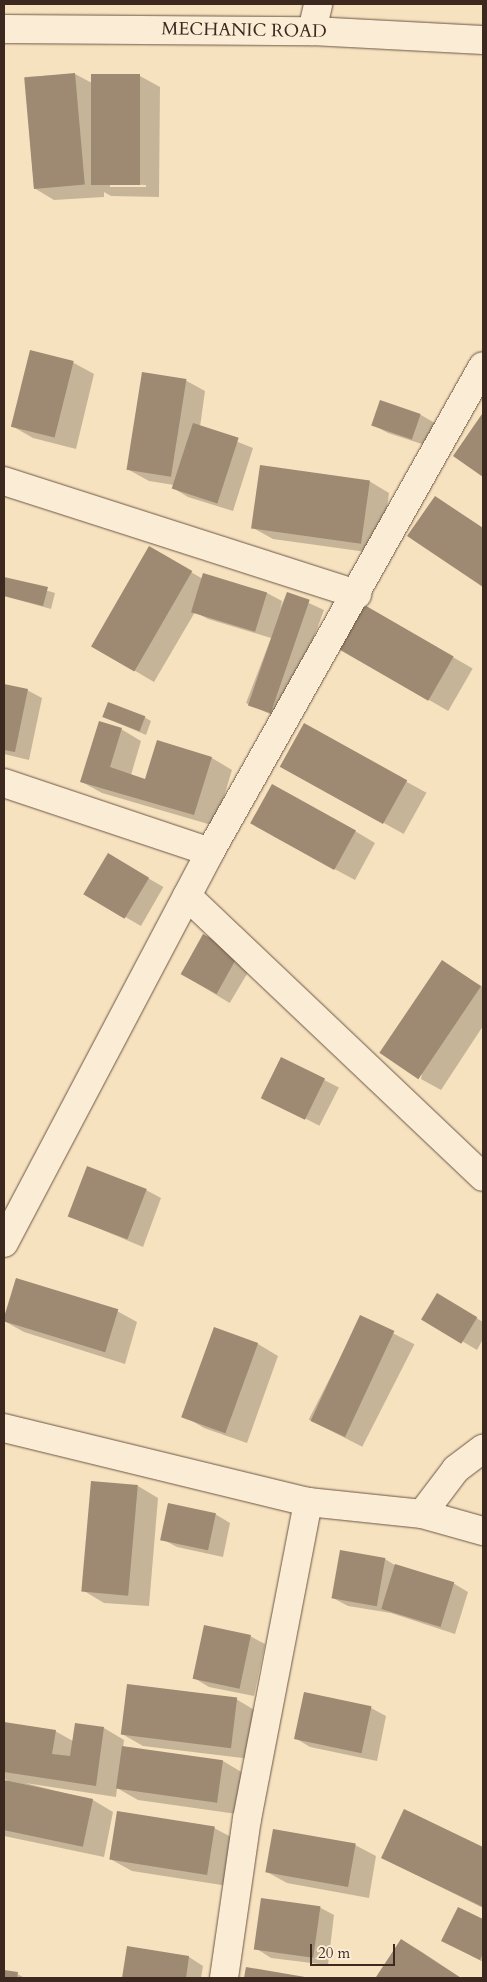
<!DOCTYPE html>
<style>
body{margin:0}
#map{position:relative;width:487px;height:1982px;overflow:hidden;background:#f7e2bf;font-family:Cardo,serif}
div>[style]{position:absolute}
.shadow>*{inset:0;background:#0003;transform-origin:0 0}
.building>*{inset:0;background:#9e8972;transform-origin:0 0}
.roads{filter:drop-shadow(0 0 1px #6c5647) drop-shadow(0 0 1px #6c5647)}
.minor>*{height:28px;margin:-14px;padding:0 14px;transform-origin:14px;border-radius:14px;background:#faecd5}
span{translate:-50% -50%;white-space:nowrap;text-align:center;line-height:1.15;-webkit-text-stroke:4px #faecd5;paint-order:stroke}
.street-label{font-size:18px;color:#3d281f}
.frame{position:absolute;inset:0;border:5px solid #3d281f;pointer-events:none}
.scale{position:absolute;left:310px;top:1944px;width:85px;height:22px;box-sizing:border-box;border:2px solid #3d281f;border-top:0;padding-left:6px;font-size:15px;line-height:18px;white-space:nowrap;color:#3d281f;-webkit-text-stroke:4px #faecd5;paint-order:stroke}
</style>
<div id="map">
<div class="shadow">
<div style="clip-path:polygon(evenodd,75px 74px,92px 83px,92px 75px,140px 76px,160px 87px,159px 197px,111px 196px,104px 192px,104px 197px,54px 200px,34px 188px,25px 77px,75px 74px,110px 184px,146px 185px,146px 187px,110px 187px,110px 184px)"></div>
<div style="clip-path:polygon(31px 352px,74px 363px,94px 374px,76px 449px,33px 438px,12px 426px)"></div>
<div style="clip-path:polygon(185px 380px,205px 391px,200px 427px,253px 448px,233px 511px,188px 497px,173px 488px,174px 485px,149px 481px,129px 470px)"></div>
<div style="clip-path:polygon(421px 415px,435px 423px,428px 446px,388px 433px,373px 425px)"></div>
<div style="clip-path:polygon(482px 415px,483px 416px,483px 475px,455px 456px)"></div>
<div style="clip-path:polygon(369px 481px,389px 493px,381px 554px,273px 539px,253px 528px)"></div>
<div style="clip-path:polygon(435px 497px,483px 528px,483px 586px,409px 535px)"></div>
<div style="clip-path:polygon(149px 548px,203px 579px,204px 574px,267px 593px,282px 601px,280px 608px,287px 593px,324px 610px,283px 720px,246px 703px,271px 638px,208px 619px,195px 612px,154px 682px,93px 646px)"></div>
<div style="clip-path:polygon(5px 578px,55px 593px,51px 609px,4px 596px)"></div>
<div style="left:361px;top:604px;width:129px;height:49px;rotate:30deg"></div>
<div style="clip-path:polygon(4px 685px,27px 690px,42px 698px,29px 760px,4px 754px)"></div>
<div style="clip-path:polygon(104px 717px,144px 717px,151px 721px,146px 735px)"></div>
<div style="left:304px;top:725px;width:140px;height:47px;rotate:29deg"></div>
<div style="clip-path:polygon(121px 729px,141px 741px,131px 775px,146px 780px,158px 741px,212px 758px,232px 770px,215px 826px,102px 793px,82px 782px)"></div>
<div style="clip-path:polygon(355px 831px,375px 843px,355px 880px,273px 836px)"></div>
<div style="left:108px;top:855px;width:64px;height:45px;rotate:30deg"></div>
<div style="left:204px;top:935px;width:57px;height:45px;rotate:31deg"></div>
<div style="clip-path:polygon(442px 962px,483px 987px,483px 1026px,441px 1090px,421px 1079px)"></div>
<div style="left:281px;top:1058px;width:65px;height:43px;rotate:27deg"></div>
<div style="clip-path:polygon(146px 1190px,161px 1198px,143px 1247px,69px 1216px)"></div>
<div style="clip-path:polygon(16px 1279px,117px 1311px,137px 1322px,125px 1364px,24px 1332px,4px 1321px)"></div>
<div style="clip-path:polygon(437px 1294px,483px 1322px,483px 1339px,477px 1350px,423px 1318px)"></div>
<div style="left:361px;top:1317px;width:60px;height:115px;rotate:27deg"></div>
<div style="clip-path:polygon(214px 1329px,258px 1344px,278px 1356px,247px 1443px,204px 1428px,184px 1416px)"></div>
<div style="clip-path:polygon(138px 1486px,158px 1498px,149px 1606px,104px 1603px,84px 1591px)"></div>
<div style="clip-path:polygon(215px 1514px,230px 1523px,223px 1557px,177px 1547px,162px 1539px)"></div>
<div style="clip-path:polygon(341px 1551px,385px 1559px,398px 1567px,453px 1583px,468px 1592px,455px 1634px,391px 1613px,348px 1606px,333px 1598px)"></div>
<div style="clip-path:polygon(250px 1636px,265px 1644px,254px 1696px,209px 1687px,194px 1678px)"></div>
<div style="clip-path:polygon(236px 1699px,256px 1711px,251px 1759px,143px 1746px,122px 1734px)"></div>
<div style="clip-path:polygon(371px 1708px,386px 1716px,377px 1761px,310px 1747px,295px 1738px)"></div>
<div style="clip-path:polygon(4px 1723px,55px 1731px,73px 1741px,76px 1724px,104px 1728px,124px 1740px,123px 1748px,223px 1761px,243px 1773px,237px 1814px,138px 1800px,117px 1788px,116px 1797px,25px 1783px,93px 1800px,113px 1812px,104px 1857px,4px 1836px,4px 1781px,9px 1782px,4px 1778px)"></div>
<div style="clip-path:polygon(404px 1810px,483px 1848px,483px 1908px,382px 1858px)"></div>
<div style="clip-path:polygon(214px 1828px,235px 1839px,228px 1886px,132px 1871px,112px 1860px)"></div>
<div style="clip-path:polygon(355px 1845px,376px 1856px,369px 1898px,287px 1883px,267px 1872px)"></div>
<div style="clip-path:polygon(319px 1907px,334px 1915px,328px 1965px,271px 1958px,257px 1949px)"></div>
<div style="clip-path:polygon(458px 1908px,483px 1920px,483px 1962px,443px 1941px)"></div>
<div style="clip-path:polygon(402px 1940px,422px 1952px,461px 1978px,379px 1978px)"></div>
<div style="clip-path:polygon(128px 1948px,189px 1957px,203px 1966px,201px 1978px,123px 1978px)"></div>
<div style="clip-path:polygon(247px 1968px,303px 1978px,246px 1978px)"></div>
<div style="clip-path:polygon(4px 1971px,17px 1974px,25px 1978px,4px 1978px)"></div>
</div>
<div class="building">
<div style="left:75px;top:73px;width:112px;height:51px;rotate:85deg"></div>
<div style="left:91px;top:74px;width:49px;height:111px"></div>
<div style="left:30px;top:350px;width:45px;height:79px;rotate:14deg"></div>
<div style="left:142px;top:372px;width:45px;height:99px;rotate:9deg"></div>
<div style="left:380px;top:400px;width:43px;height:27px;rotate:19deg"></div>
<div style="clip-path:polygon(482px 414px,483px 415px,483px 477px,453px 456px)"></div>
<div style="left:193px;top:423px;width:48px;height:69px;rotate:18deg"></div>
<div style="left:260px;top:465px;width:111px;height:64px;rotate:8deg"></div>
<div style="clip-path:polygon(435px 496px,483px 528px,483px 587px,407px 536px)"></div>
<div style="left:149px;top:546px;width:50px;height:116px;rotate:30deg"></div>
<div style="left:203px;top:573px;width:67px;height:41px;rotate:17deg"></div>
<div style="clip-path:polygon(4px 577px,48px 587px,43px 606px,4px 596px)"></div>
<div style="left:287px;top:592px;width:24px;height:120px;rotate:19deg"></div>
<div style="left:361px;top:603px;width:107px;height:51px;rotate:30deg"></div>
<div style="clip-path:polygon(4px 684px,28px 689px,15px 752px,4px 750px)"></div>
<div style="left:108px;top:702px;width:40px;height:16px;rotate:21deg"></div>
<div style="clip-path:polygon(99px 721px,122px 728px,110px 767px,145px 779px,157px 740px,212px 757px,194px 815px,80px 782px)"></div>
<div style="left:304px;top:723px;width:118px;height:50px;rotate:29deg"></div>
<div style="left:272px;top:784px;width:96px;height:45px;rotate:29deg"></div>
<div style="left:108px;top:853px;width:48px;height:48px;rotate:31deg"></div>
<div style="left:203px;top:934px;width:41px;height:46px;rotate:29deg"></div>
<div style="left:442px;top:960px;width:47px;height:112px;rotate:34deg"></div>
<div style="left:281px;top:1057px;width:49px;height:46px;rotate:26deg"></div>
<div style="left:87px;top:1166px;width:64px;height:54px;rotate:21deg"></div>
<div style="left:16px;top:1278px;width:107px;height:45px;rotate:17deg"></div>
<div style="left:437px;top:1293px;width:47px;height:31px;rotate:31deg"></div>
<div style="left:360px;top:1315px;width:38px;height:117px;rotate:25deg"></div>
<div style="left:214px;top:1327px;width:47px;height:96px;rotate:20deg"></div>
<div style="left:91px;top:1481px;width:47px;height:111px;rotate:5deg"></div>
<div style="left:168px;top:1503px;width:49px;height:38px;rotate:12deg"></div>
<div style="left:340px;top:1550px;width:46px;height:49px;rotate:10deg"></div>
<div style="left:395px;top:1564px;width:62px;height:47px;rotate:17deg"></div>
<div style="left:204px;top:1625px;width:48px;height:55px;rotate:12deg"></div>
<div style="left:127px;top:1684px;width:111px;height:51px;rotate:7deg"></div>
<div style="left:304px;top:1692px;width:69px;height:48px;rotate:12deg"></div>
<div style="clip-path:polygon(4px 1722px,56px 1730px,52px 1754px,70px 1756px,75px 1723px,104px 1727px,96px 1786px,4px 1772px)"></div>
<div style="left:122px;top:1746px;width:102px;height:43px;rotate:8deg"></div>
<div style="left:4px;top:1780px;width:91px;height:49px;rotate:12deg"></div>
<div style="clip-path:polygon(404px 1809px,483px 1847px,483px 1907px,381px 1858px)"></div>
<div style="left:117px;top:1811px;width:99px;height:49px;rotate:9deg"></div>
<div style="left:273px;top:1829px;width:84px;height:44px;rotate:10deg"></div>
<div style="left:261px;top:1898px;width:60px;height:52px;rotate:8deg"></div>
<div style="clip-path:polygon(458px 1907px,483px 1919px,483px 1953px,480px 1960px,441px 1941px)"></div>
<div style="clip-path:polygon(401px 1939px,461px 1978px,376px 1977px)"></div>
<div style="clip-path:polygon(127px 1946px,189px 1956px,186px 1978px,122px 1978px)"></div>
<div style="clip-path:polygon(246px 1967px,305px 1977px,305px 1978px,244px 1978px)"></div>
<div style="clip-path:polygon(4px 1970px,18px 1972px,17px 1978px,4px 1978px)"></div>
</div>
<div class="roads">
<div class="minor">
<div style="left:4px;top:29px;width:308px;rotate:0.4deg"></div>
<div style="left:312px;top:31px;width:171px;rotate:3deg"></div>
<div style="left:312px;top:31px;width:28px;rotate:-77deg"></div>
<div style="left:4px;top:481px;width:371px;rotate:17.8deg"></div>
<div style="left:4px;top:783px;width:217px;rotate:18.5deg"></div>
<div style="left:187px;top:896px;width:408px;rotate:43.5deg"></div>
<div style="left:4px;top:1243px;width:442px;rotate:-62.2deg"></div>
<div style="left:210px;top:852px;width:557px;rotate:-60.68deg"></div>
<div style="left:4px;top:1428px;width:313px;rotate:13.7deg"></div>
<div style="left:308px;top:1502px;width:115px;rotate:6deg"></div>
<div style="left:422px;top:1514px;width:63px;rotate:15.6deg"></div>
<div style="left:422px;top:1514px;width:56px;rotate:-52.9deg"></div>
<div style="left:456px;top:1469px;width:34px;rotate:-37deg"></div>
<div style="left:224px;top:1978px;width:161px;rotate:-81.8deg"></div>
<div style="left:247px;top:1819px;width:323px;rotate:-79.1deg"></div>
</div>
</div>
<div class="street-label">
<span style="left:244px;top:31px;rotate:1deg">MECHANIC ROAD</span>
</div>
<div class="frame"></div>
<div class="scale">20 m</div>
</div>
